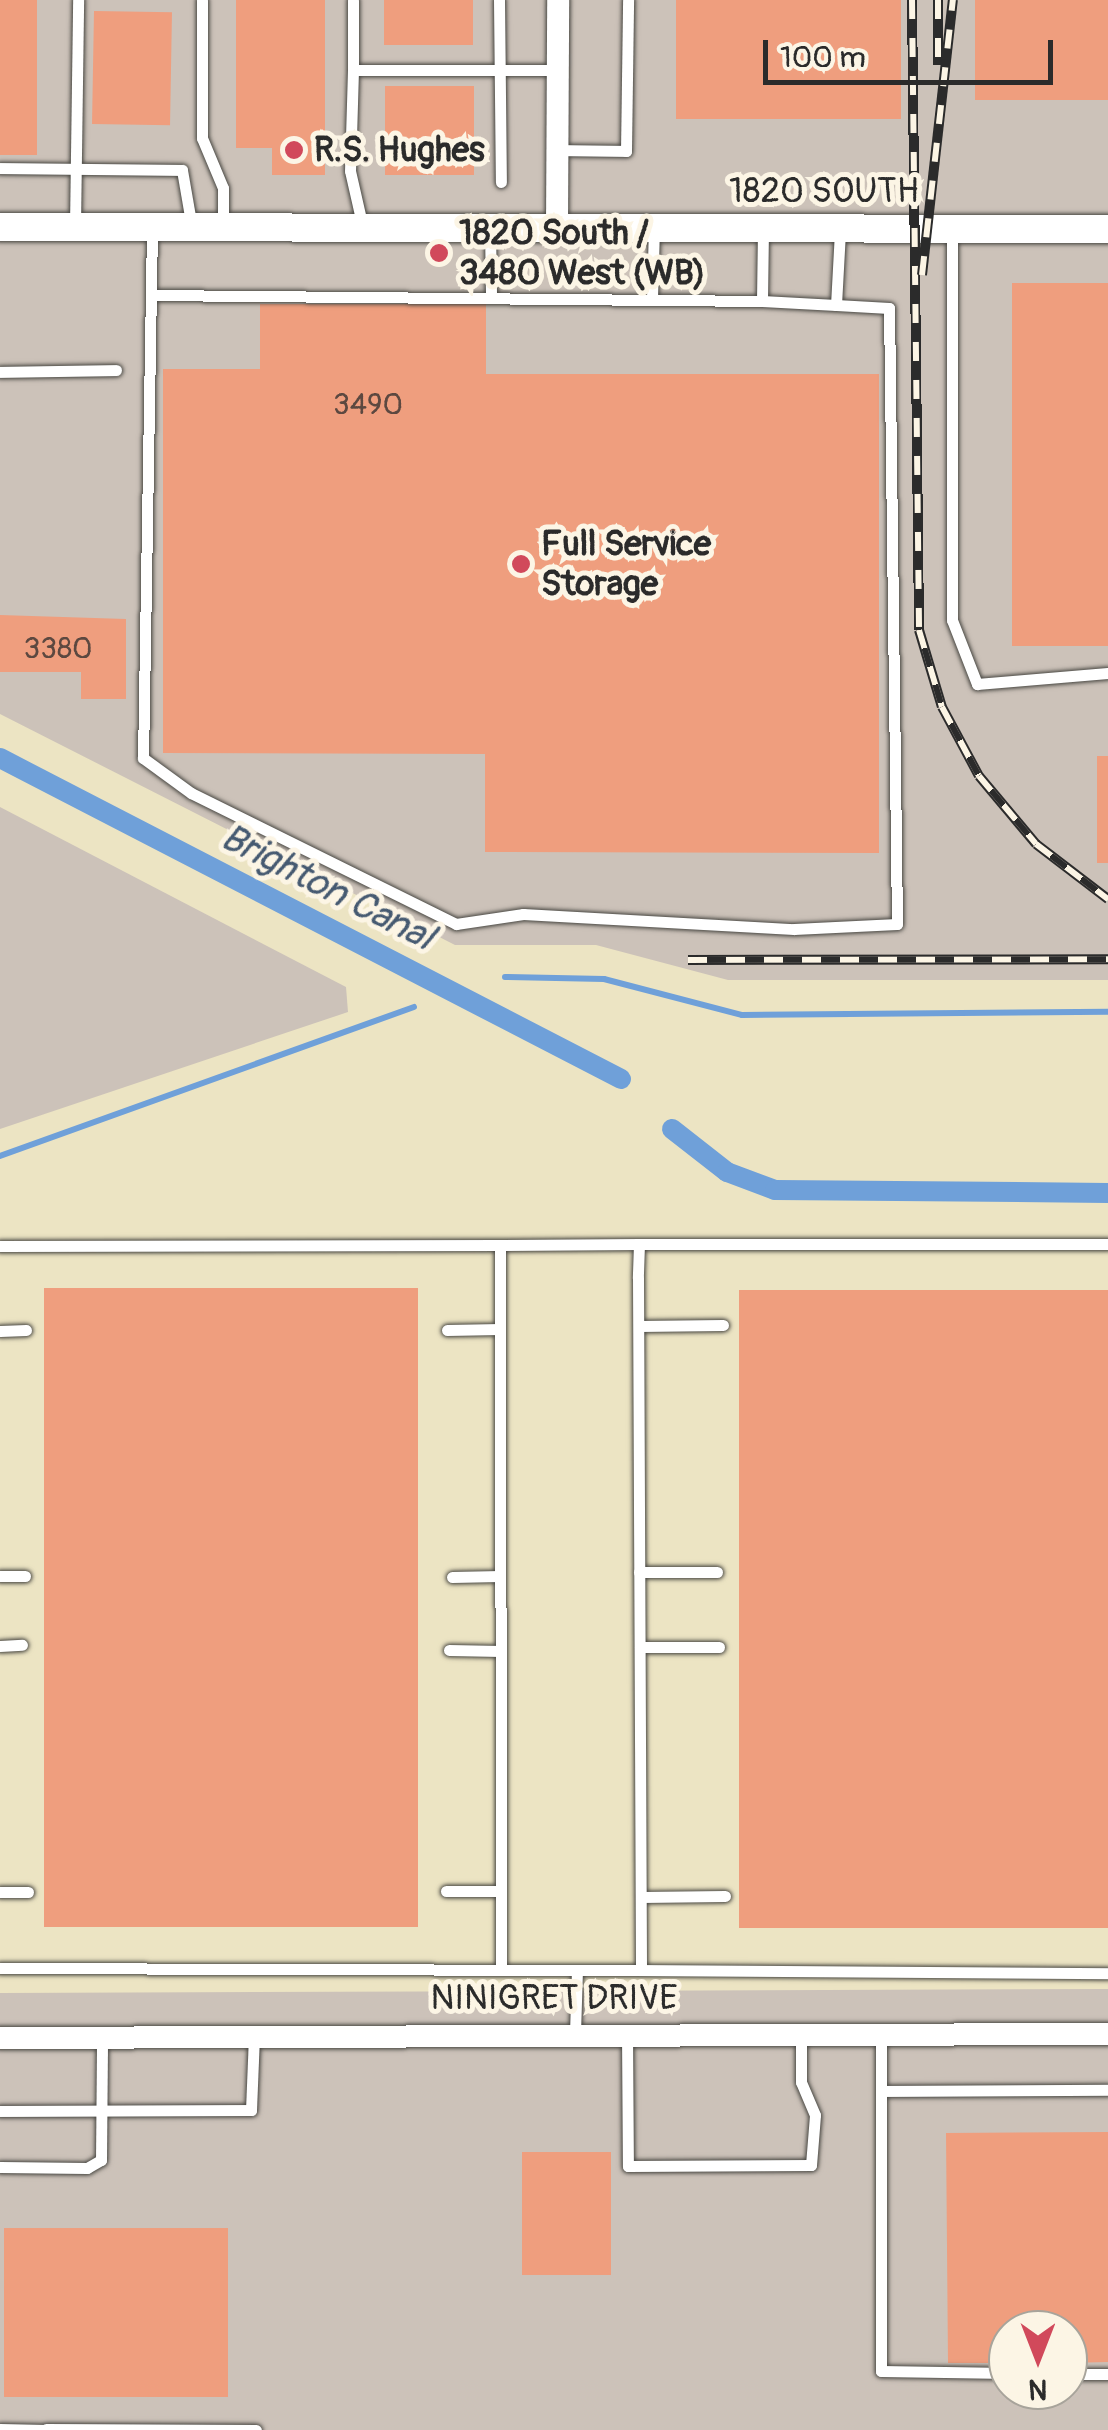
<!DOCTYPE html>
<style>
body{margin:0}
#map{position:relative;width:1108px;height:2430px;overflow:hidden;background:#ece4c3;font-family:Pangolin,sans-serif}
div>[style]{position:absolute}
.industrial>*{inset:0;background:#ccc2b9}
.stream>*{height:6px;margin:-3px;padding:0 3px;transform-origin:3px;border-radius:3px;background:#6fa0d9}
.canal>*{height:20px;margin:-10px;padding:0 10px;transform-origin:10px;border-radius:10px;background:#6fa0d9}
.building>*{inset:0;background:#ef9e7e;transform-origin:0 0}
.roads{filter:drop-shadow(0 0 2px #484742) drop-shadow(0 0 2px #484742)}
.service>*{height:11px;margin:-5.5px;padding:0 5.5px;transform-origin:5.5px;border-radius:5.5px;background:#fff}
.minor>*{height:22px;margin:-11px;padding:0 11px;transform-origin:11px;border-radius:11px;background:#fff}
.tertiary>*{height:28px;margin:-14px;padding:0 14px;transform-origin:14px;border-radius:14px;background:#fff}
.rail>*{height:10px;margin-top:-5px;transform-origin:0;background:repeating-linear-gradient(90deg,#fcf5e5 0 19px,#2b2b2b 0 38px);box-sizing:border-box;border-block:2px solid #2b2b2b}
.dots>*{width:28px;height:28px;translate:-50% -50%;box-sizing:border-box;border:5px solid #fcf5e5;border-radius:50%}
span{translate:-50% -50%;white-space:nowrap;text-align:center;line-height:1.15;-webkit-text-stroke:10px #fcf5e5;paint-order:stroke}
.number-label{font-size:30px;color:#5c4840}
.number-label span{-webkit-text-stroke-width:0}
.poi-label{font-size:35px;color:#2b2b2b;font-weight:700}
.left{translate:0 -50%;text-align:left}
.street-label{font-size:35px;color:#2b2b2b}
.water-label{font-size:38px;color:#465a71;font-style:italic}
.north{position:absolute;left:988px;top:2310px;width:100px;height:100px;box-sizing:border-box;background:#fcf5e5;border:2px solid #a8a49b;border-radius:50%;rotate:180deg;font-size:28px;font-weight:700;line-height:40px;text-align:center;color:#2b2b2b}
.north::after{content:'';display:block;margin:auto;width:35px;height:45px;background:#d1495b;clip-path:polygon(50% 0,100% 100%,50% 72%,0 100%)}
.scale{position:absolute;left:763px;top:40px;width:290px;height:45px;box-sizing:border-box;border:5px solid #2b2b2b;border-top:0;padding-left:12px;font-size:30px;line-height:35px;white-space:nowrap;color:#2b2b2b;-webkit-text-stroke:8px #fcf5e5;paint-order:stroke}
</style>
<div id="map">
<div class="industrial">
<div style="clip-path:polygon(0 0,1108px 0,1108px 980px,728px 980px,596px 945px,455px 945px,0 714px)"></div>
<div style="clip-path:polygon(0 807px,346px 987px,348px 1012px,0 1129px)"></div>
<div style="clip-path:polygon(evenodd,1108px 1989px,1108px 2430px,0 2430px,0 1993px,1108px 1989px,1008px 2330px,1068px 2330px,1068px 2390px,1008px 2390px,1008px 2330px)"></div>
</div>
<div class="stream">
<div style="left:505px;top:977px;width:99px;rotate:1.2deg"></div>
<div style="left:604px;top:979px;width:143px;rotate:14.6deg"></div>
<div style="left:742px;top:1015px;width:366px;rotate:-0.5deg"></div>
<div style="left:0;top:1156px;width:440px;rotate:-19.8deg"></div>
</div>
<div class="canal">
<div style="left:0;top:758px;width:699px;rotate:27.33deg"></div>
<div style="left:672px;top:1129px;width:70px;rotate:38deg"></div>
<div style="left:727px;top:1172px;width:51px;rotate:20.6deg"></div>
<div style="left:775px;top:1190px;width:333px;rotate:0.5deg"></div>
</div>
<div class="building">
<div style="left:0;top:0;width:37px;height:155px"></div>
<div style="clip-path:polygon(236px 0,325px 0,325px 175px,272px 175px,272px 148px,236px 148px)"></div>
<div style="left:384px;top:0;width:89px;height:45px"></div>
<div style="left:676px;top:0;width:225px;height:119px"></div>
<div style="left:975px;top:0;width:133px;height:100px"></div>
<div style="left:94px;top:11px;width:78px;height:113px;rotate:1deg"></div>
<div style="left:385px;top:86px;width:89px;height:89px"></div>
<div style="left:1012px;top:283px;width:96px;height:363px"></div>
<div style="clip-path:polygon(260px 304px,486px 304px,486px 374px,879px 374px,879px 853px,485px 852px,485px 754px,163px 753px,163px 369px,260px 369px)"></div>
<div style="clip-path:polygon(0 615px,126px 619px,126px 699px,81px 699px,81px 672px,0 672px)"></div>
<div style="left:1097px;top:756px;width:11px;height:107px"></div>
<div style="left:44px;top:1288px;width:374px;height:639px"></div>
<div style="left:739px;top:1290px;width:369px;height:638px"></div>
<div style="clip-path:polygon(1108px 2132px,1108px 2362px,1068px 2363px,1068px 2330px,1008px 2330px,1008px 2363px,948px 2363px,946px 2133px)"></div>
<div style="left:522px;top:2152px;width:89px;height:123px"></div>
<div style="left:4px;top:2228px;width:224px;height:169px"></div>
</div>
<div class="roads">
<div class="service">
<div style="left:202px;top:0;width:138px;rotate:90deg"></div>
<div style="left:202px;top:138px;width:54px;rotate:67.2deg"></div>
<div style="left:223px;top:188px;width:38px;rotate:90deg"></div>
<div style="left:353px;top:0;width:70px;rotate:90deg"></div>
<div style="left:499px;top:0;width:182px;rotate:89.4deg"></div>
<div style="left:557px;top:150px;width:69px;rotate:0.8deg"></div>
<div style="left:626px;top:151px;width:151px;rotate:-89.2deg"></div>
<div style="left:0;top:168px;width:182px;rotate:0.6deg"></div>
<div style="left:182px;top:170px;width:59px;rotate:80.2deg"></div>
<div style="left:75px;top:226px;width:226px;rotate:-89.2deg"></div>
<div style="left:152px;top:228px;width:530px;rotate:90.97deg"></div>
<div style="left:143px;top:758px;width:59px;rotate:36.1deg"></div>
<div style="left:191px;top:793px;width:296px;rotate:26.3deg"></div>
<div style="left:456px;top:924px;width:68px;rotate:-8.5deg"></div>
<div style="left:523px;top:914px;width:271px;rotate:3.2deg"></div>
<div style="left:794px;top:929px;width:103px;rotate:-2.8deg"></div>
<div style="left:897px;top:924px;width:616px;rotate:-90.74deg"></div>
<div style="left:889px;top:308px;width:53px;rotate:-176.8deg"></div>
<div style="left:836px;top:305px;width:74px;rotate:-86.9deg"></div>
<div style="left:363px;top:228px;width:58px;rotate:-102.8deg"></div>
<div style="left:350px;top:171px;width:101px;rotate:-88.3deg"></div>
<div style="left:353px;top:70px;width:205px"></div>
<div style="left:490px;top:229px;width:65px;rotate:89.1deg"></div>
<div style="left:763px;top:229px;width:72px;rotate:90.8deg"></div>
<div style="left:762px;top:301px;width:74px;rotate:3.1deg"></div>
<div style="left:952px;top:229px;width:391px;rotate:90deg"></div>
<div style="left:952px;top:620px;width:69px;rotate:68.7deg"></div>
<div style="left:977px;top:684px;width:131px;rotate:-4.8deg"></div>
<div style="left:151px;top:295px;width:611px;rotate:0.56deg"></div>
<div style="left:652px;top:298px;width:70px;rotate:-88.4deg"></div>
<div style="left:0;top:372px;width:116px;rotate:-1deg"></div>
<div style="left:1108px;top:1244px;width:469px;rotate:180deg"></div>
<div style="left:639px;top:1244px;width:34px;rotate:92deg"></div>
<div style="left:638px;top:1278px;width:692px;rotate:89.75deg"></div>
<div style="left:641px;top:1970px;width:467px;rotate:0.4deg"></div>
<div style="left:500px;top:1245px;width:139px;rotate:-0.4deg"></div>
<div style="left:0;top:1246px;width:500px;rotate:-0.11deg"></div>
<div style="left:500px;top:1245px;width:725px;rotate:89.92deg"></div>
<div style="left:639px;top:1326px;width:84px;rotate:-0.7deg"></div>
<div style="left:447px;top:1330px;width:53px;rotate:-1.1deg"></div>
<div style="left:0;top:1331px;width:26px;rotate:-2deg"></div>
<div style="left:639px;top:1572px;width:78px"></div>
<div style="left:0;top:1576px;width:25px"></div>
<div style="left:452px;top:1577px;width:48px;rotate:-1.2deg"></div>
<div style="left:0;top:1646px;width:22px;rotate:-3deg"></div>
<div style="left:640px;top:1647px;width:79px"></div>
<div style="left:449px;top:1650px;width:52px;rotate:1.1deg"></div>
<div style="left:446px;top:1891px;width:55px"></div>
<div style="left:0;top:1892px;width:28px"></div>
<div style="left:641px;top:1897px;width:84px;rotate:-0.7deg"></div>
<div style="left:0;top:1968px;width:577px;rotate:0.2deg"></div>
<div style="left:575px;top:2033px;width:63px;rotate:-88.2deg"></div>
<div style="left:577px;top:1970px;width:64px"></div>
<div style="left:627px;top:2033px;width:133px;rotate:89.6deg"></div>
<div style="left:628px;top:2166px;width:183px;rotate:-0.3deg"></div>
<div style="left:811px;top:2165px;width:50px;rotate:-85.4deg"></div>
<div style="left:815px;top:2115px;width:36px;rotate:-113deg"></div>
<div style="left:801px;top:2082px;width:48px;rotate:-90deg"></div>
<div style="left:881px;top:2034px;width:337px;rotate:90deg"></div>
<div style="left:881px;top:2371px;width:127px;rotate:0.9deg"></div>
<div style="left:883px;top:2091px;width:225px;rotate:-0.3deg"></div>
<div style="left:0;top:2111px;width:251px;rotate:-0.2deg"></div>
<div style="left:251px;top:2110px;width:75px;rotate:-87.7deg"></div>
<div style="left:0;top:2167px;width:87px;rotate:0.7deg"></div>
<div style="left:87px;top:2168px;width:16px;rotate:-30deg"></div>
<div style="left:101px;top:2160px;width:123px;rotate:-89.5deg"></div>
<div style="left:1068px;top:2374px;width:40px"></div>
<div style="left:0;top:2429px;width:46px;rotate:1.2deg"></div>
<div style="left:46px;top:2429px;width:210px;rotate:0.3deg"></div>
</div>
<div class="minor">
<div style="left:557px;top:228px;width:228px;rotate:-89.7deg"></div>
<div style="left:0;top:2038px;width:1108px;rotate:-0.21deg"></div>
</div>
<div class="tertiary">
<div style="left:0;top:227px;width:1108px;rotate:0.1deg"></div>
</div>
</div>
<div class="rail">
<div style="left:912px;top:0;width:630px;rotate:89.36deg"></div>
<div style="left:919px;top:630px;width:80px;rotate:73.4deg"></div>
<div style="left:942px;top:707px;width:78px;rotate:61.8deg"></div>
<div style="left:979px;top:776px;width:89px;rotate:50deg"></div>
<div style="left:1036px;top:844px;width:91px;rotate:37.4deg"></div>
<div style="left:938px;top:0;width:65px;rotate:90deg"></div>
<div style="left:922px;top:275px;width:277px;rotate:-83.6deg"></div>
<div style="left:688px;top:960px;width:420px;rotate:-0.1deg"></div>
</div>
<div class="dots">
<div style="left:294px;top:150px;background:#d1495b"></div>
<div style="left:439px;top:253px;background:#d1495b"></div>
<div style="left:521px;top:564px;background:#d1495b"></div>
</div>
<div class="number-label">
<span style="left:368px;top:405px">3490</span>
<span style="left:58px;top:649px">3380</span>
</div>
<div class="poi-label">
<span class="left" style="left:314px;top:150px">R.S. Hughes</span>
<span class="left" style="left:459px;top:253px">1820 South /<br>3480 West (WB)</span>
<span class="left" style="left:541px;top:564px">Full Service<br>Storage</span>
</div>
<div class="street-label">
<span style="left:824px;top:191px">1820 SOUTH</span>
<span style="left:554px;top:1998px">NINIGRET DRIVE</span>
</div>
<div class="water-label">
<span style="left:327px;top:888px;rotate:27deg">Brighton Canal</span>
</div>
<div class="north">N</div>
<div class="scale">100 m</div>
</div>
